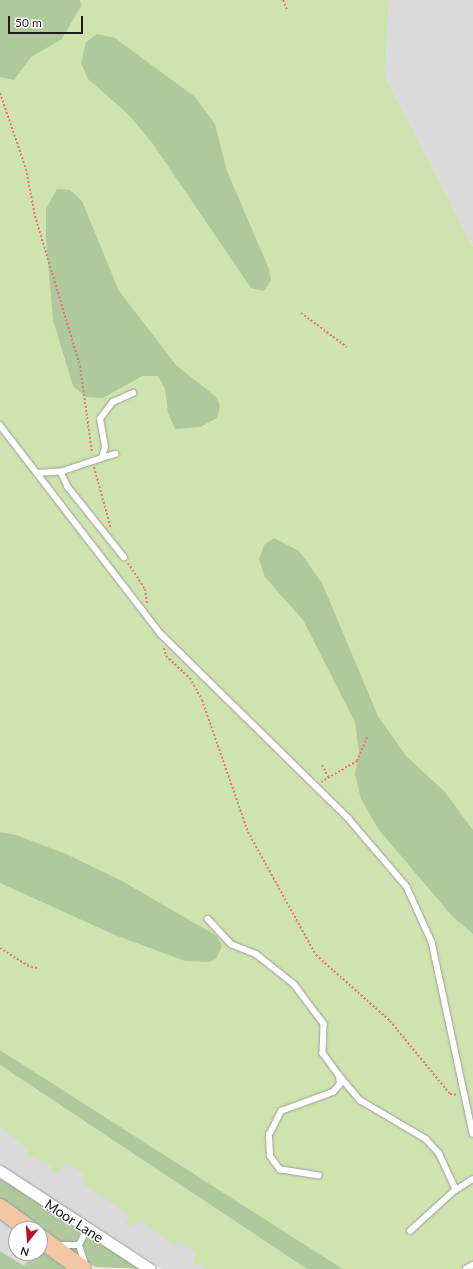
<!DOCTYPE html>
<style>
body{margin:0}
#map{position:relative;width:473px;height:1269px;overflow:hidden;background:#ede9e4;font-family:Lato,sans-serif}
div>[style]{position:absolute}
.residential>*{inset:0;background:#dbdada}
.grass>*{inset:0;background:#cfe3ae}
.forest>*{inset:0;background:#afc99d}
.path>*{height:2px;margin-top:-1px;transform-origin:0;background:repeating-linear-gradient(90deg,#ec767a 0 2px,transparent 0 4px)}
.roads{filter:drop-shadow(0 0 1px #9e9e9e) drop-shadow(0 0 1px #9e9e9e)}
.lane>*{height:5.5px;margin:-2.75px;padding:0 2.75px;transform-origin:2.75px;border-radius:2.75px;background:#fff}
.street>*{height:11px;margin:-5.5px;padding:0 5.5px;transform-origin:5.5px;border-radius:5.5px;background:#fff}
.primary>*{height:18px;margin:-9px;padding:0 9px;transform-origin:9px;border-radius:9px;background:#f3c6a4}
span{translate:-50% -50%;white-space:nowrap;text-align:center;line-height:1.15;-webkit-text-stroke:3px #fff;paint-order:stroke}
.street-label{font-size:14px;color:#1d1d1d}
.north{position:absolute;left:8px;top:1221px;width:40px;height:40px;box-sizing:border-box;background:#fff;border:1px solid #a5a5a5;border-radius:50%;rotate:197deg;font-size:11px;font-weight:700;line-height:16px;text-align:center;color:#1d1d1d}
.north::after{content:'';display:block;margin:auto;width:14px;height:18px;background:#b71329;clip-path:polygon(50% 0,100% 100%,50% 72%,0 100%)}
.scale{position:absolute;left:8px;top:16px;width:75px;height:18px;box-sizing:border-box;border:2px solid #1d1d1d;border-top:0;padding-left:5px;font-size:12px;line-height:14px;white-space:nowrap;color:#1d1d1d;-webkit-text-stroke:3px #fff;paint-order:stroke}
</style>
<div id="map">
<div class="residential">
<div style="clip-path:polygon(389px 0,473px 0,473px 247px,385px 76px)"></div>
<div style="clip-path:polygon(0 1065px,307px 1269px,162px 1269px,31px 1186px,0 1164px)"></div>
<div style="clip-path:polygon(0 1217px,16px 1229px,16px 1253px,34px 1253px,24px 1266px,0 1251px)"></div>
</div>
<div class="grass">
<div style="clip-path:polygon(0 0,389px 0,385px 76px,473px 247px,473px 1269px,343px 1269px,0 1050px)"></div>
<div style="clip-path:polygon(0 1065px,307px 1269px,208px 1269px,193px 1262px,196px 1253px,179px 1242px,174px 1245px,138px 1219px,131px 1227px,125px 1223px,130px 1215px,83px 1184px,84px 1174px,67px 1163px,57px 1173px,50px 1169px,52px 1166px,26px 1154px,28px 1150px,0 1126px)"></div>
</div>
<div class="forest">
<div style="clip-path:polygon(0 0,80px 0,81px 6px,62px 39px,31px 57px,14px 80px,0 77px)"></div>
<div style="clip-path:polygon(97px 34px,115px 38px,195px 97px,215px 124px,227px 171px,269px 269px,271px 280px,264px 291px,251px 288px,153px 144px,129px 115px,88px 79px,81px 63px,86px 42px)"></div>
<div style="clip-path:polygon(57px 189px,70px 190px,82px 201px,119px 291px,176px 365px,216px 397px,220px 406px,217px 418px,200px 427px,175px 429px,168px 413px,165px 389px,158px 376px,142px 376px,103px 398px,86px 397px,73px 386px,53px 320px,46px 240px,46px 209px)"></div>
<div style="clip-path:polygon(274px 538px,299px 551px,322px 583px,378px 716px,406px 756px,445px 792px,473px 830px,473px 934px,452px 916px,379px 830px,361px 799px,355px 774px,359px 752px,355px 722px,303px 620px,265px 577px,259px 559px,264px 545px)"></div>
<div style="clip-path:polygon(0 832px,16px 835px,66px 854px,122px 881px,217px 936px,222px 946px,216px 959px,209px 962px,185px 961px,115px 935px,0 883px)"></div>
<div style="clip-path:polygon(0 1050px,343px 1269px,307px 1269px,0 1065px)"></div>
<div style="clip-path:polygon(0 1173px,144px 1269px,95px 1267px,0 1200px)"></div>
<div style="clip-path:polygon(40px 1246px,73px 1269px,0 1269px,0 1251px,24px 1266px,34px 1253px,40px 1253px)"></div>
</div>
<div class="path">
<div style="left:283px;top:0;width:11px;rotate:68deg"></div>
<div style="left:0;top:93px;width:80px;rotate:71.1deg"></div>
<div style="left:26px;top:169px;width:48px;rotate:79.2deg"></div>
<div style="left:35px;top:216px;width:157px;rotate:73.3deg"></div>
<div style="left:80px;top:366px;width:88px;rotate:82.1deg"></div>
<div style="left:301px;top:313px;width:57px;rotate:36.5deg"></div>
<div style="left:94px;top:467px;width:64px;rotate:74.7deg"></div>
<div style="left:128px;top:563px;width:31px;rotate:57deg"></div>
<div style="left:145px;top:589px;width:15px;rotate:82deg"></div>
<div style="left:164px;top:648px;width:8px;rotate:76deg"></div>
<div style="left:166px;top:656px;width:33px;rotate:43deg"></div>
<div style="left:190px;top:678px;width:25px;rotate:61deg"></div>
<div style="left:202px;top:700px;width:140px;rotate:70.8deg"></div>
<div style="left:248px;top:832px;width:141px;rotate:61.1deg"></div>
<div style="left:316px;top:955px;width:99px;rotate:41.7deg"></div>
<div style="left:390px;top:1021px;width:94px;rotate:50.6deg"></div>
<div style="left:450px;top:1094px;width:8px;rotate:7deg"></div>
<div style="left:322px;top:765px;width:15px;rotate:62deg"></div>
<div style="left:321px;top:782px;width:42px;rotate:-30.3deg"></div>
<div style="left:357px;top:761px;width:26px;rotate:-67deg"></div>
<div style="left:0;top:948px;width:36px;rotate:32deg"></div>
<div style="left:31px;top:967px;width:7px;rotate:8deg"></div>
</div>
<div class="roads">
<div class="lane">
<div style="left:0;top:425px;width:264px;rotate:52.4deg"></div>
<div style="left:161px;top:634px;width:264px;rotate:44.5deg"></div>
<div style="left:349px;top:819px;width:89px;rotate:49.5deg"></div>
<div style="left:407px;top:887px;width:60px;rotate:65.6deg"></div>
<div style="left:432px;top:942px;width:196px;rotate:77.9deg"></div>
<div style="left:102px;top:458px;width:14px;rotate:-17deg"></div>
<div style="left:61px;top:472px;width:17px;rotate:65deg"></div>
<div style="left:68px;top:487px;width:90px;rotate:51.3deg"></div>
<div style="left:37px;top:473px;width:26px;rotate:-4deg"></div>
<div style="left:63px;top:471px;width:41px;rotate:-18.4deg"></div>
<div style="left:102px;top:458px;width:11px;rotate:-75deg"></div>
<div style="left:105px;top:447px;width:28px;rotate:-100deg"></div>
<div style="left:100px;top:419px;width:21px;rotate:-53deg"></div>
<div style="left:113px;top:402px;width:22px;rotate:-24deg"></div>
<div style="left:208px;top:919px;width:34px;rotate:47deg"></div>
<div style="left:231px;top:944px;width:27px;rotate:22deg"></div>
<div style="left:256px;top:954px;width:48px;rotate:38.3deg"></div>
<div style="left:294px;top:984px;width:50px;rotate:53.1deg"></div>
<div style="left:324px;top:1024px;width:29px;rotate:92deg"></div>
<div style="left:323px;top:1053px;width:27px;rotate:54deg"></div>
<div style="left:339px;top:1075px;width:33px;rotate:50deg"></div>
<div style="left:360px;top:1100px;width:77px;rotate:30.6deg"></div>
<div style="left:426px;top:1139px;width:19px;rotate:47deg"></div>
<div style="left:439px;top:1153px;width:40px;rotate:65deg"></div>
<div style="left:319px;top:1176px;width:39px;rotate:-171deg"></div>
<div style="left:280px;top:1170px;width:17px;rotate:-126deg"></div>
<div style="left:270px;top:1156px;width:21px;rotate:-93deg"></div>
<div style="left:269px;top:1135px;width:27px;rotate:-63deg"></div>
<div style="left:281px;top:1111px;width:55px;rotate:-20.1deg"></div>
<div style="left:333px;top:1092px;width:11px;rotate:-49deg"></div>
<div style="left:340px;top:1084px;width:8px;rotate:-97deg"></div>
<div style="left:410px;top:1231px;width:59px;rotate:-42.3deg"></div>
<div style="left:454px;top:1191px;width:22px;rotate:-32deg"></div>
<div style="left:57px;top:1245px;width:22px"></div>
<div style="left:85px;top:1264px;width:20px;rotate:-108deg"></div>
<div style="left:79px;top:1245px;width:18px;rotate:-63deg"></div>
<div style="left:466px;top:1269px;width:8px;rotate:-30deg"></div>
</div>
<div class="street">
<div style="left:0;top:1171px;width:179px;rotate:33.2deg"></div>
</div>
<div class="primary">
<div style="left:0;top:1208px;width:36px;rotate:36deg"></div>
<div style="left:40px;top:1238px;width:52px;rotate:36.4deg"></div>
</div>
</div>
<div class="street-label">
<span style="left:74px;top:1221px;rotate:33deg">Moor Lane</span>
</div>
<div class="north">N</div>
<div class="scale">50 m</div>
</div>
